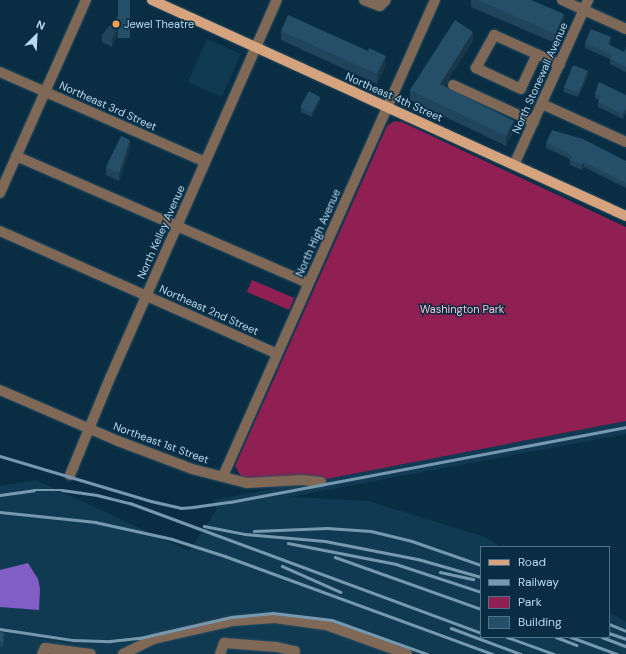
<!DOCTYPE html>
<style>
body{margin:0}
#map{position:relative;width:626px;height:654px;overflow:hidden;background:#092e43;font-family:"DM Sans",sans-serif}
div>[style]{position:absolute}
.built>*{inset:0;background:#103a51;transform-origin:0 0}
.green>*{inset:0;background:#901f54;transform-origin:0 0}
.water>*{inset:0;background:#815dc6}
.roads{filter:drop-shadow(0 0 1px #284d62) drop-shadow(0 0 1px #284d62)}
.minor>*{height:10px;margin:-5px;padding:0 5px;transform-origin:5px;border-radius:5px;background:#806856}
.major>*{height:10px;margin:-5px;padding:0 5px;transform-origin:5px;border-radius:5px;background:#d6a37f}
.rail>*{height:2.5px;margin:-1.25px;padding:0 1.25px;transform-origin:1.25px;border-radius:1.25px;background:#7799af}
.wall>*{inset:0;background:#204459}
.shaded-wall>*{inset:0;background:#1a3749}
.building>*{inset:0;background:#254f68;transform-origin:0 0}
.dots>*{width:11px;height:11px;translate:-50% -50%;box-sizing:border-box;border:2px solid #092e43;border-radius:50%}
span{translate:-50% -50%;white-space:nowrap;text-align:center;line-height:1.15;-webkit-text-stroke:3px #092e43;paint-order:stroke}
.poi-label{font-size:11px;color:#b8d9ef}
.left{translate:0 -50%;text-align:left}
.street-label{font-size:11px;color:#b8d9ef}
.park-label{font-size:11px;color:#fec0d5}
.legend{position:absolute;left:480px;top:546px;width:130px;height:92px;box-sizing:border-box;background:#092e43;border:1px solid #4f7288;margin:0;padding:5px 7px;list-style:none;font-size:12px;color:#b8d9ef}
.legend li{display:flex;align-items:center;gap:8px;height:20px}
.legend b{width:20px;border:1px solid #4f7288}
.north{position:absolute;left:16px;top:16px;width:40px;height:40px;-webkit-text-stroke:3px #092e43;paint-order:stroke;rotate:24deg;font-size:11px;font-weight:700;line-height:16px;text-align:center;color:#b8d9ef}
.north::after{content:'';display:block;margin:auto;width:14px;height:18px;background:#b8d9ef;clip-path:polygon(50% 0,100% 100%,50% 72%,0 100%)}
</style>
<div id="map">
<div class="built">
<div style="left:207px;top:39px;width:37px;height:47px;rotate:24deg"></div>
<div style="clip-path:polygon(626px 421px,626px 434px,289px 497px,368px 501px,485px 537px,501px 547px,481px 547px,481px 637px,609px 637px,609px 612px,626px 622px,626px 654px,0 654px,0 486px,36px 480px,189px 551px,216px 511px,214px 500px)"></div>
</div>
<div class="green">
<div style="clip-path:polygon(394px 121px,402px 122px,626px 227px,626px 421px,326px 479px,317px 476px,261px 479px,242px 478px,235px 466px,387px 126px)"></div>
<div style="left:252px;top:280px;width:46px;height:13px;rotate:23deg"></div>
</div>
<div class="water">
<div style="clip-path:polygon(28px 563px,38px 579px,40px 589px,39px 610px,0 607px,0 570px)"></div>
</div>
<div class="roads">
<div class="minor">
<div style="left:364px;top:0;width:17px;rotate:21deg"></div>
<div style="left:380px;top:6px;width:8px;rotate:-45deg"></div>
<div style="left:562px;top:0;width:70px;rotate:24.4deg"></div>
<div style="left:537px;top:54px;width:38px;rotate:115deg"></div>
<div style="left:521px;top:89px;width:50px;rotate:-155deg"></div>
<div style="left:476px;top:68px;width:38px;rotate:-61deg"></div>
<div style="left:494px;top:35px;width:61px;rotate:24.1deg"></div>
<div style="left:550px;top:60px;width:11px;rotate:27deg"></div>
<div style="left:0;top:72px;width:224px;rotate:23.7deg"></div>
<div style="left:453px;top:85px;width:89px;rotate:24.6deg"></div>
<div style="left:542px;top:104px;width:92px;rotate:24.3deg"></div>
<div style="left:16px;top:156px;width:318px;rotate:23.5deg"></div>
<div style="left:514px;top:165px;width:181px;rotate:-65.8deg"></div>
<div style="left:0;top:193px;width:211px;rotate:-66deg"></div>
<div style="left:0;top:231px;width:303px;rotate:23.9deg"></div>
<div style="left:0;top:390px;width:129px;rotate:23.4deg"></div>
<div style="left:118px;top:441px;width:79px;rotate:20.7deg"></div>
<div style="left:192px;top:469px;width:57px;rotate:14.3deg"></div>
<div style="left:247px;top:483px;width:55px;rotate:-3.1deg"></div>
<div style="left:302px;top:480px;width:19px;rotate:6deg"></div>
<div style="left:70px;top:475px;width:105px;rotate:-67.6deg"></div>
<div style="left:110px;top:378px;width:413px;rotate:-66.2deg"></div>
<div style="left:223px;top:476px;width:521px;rotate:-65.99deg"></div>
<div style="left:42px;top:654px;width:7px;rotate:-63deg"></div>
<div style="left:45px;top:648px;width:46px;rotate:7.4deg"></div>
<div style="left:123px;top:654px;width:34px;rotate:-26deg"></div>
<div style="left:154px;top:639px;width:80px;rotate:-13deg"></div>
<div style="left:232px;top:621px;width:43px;rotate:-4deg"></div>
<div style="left:275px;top:618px;width:51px;rotate:7.8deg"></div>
<div style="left:326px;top:625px;width:86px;rotate:19.7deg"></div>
<div style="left:220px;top:654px;width:12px;rotate:-70deg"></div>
<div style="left:224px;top:643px;width:53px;rotate:4.3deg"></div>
<div style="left:277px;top:647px;width:18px;rotate:13deg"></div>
<div style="left:295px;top:651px;width:3px;rotate:108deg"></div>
</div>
<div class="major">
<div style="left:152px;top:0;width:521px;rotate:24.5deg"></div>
</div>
</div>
<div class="rail">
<div style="left:0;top:456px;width:158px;rotate:16.6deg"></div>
<div style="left:151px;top:501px;width:31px;rotate:13deg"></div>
<div style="left:181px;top:508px;width:12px;rotate:-5deg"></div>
<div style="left:193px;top:507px;width:37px;rotate:-8deg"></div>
<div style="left:230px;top:502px;width:403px;rotate:-10.7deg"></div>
<div style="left:0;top:495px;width:34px;rotate:-8deg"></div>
<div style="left:34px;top:490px;width:28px"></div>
<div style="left:62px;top:490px;width:35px;rotate:8deg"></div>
<div style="left:97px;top:495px;width:34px;rotate:14deg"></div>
<div style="left:130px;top:503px;width:374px;rotate:20.3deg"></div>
<div style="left:0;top:512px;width:96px;rotate:6deg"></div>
<div style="left:95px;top:522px;width:79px;rotate:12.4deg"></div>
<div style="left:172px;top:539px;width:56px;rotate:17.8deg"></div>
<div style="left:225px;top:556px;width:285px;rotate:20.1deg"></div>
<div style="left:204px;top:526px;width:42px;rotate:11deg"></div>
<div style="left:245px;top:534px;width:80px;rotate:5deg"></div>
<div style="left:325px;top:541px;width:95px;rotate:11deg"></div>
<div style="left:418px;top:559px;width:66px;rotate:15.9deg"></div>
<div style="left:254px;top:531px;width:73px;rotate:-2.4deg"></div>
<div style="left:327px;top:528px;width:44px;rotate:3.9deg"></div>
<div style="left:371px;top:531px;width:42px;rotate:13.7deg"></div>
<div style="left:412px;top:541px;width:73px;rotate:19.2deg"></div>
<div style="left:288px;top:543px;width:110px;rotate:11deg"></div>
<div style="left:396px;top:564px;width:89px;rotate:18.2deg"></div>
<div style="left:335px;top:557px;width:155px;rotate:19.6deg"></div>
<div style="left:282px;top:566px;width:64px;rotate:23.8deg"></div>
<div style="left:440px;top:572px;width:34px;rotate:12deg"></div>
<div style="left:609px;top:624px;width:18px;rotate:22deg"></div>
<div style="left:451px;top:628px;width:75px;rotate:20.4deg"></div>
<div style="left:0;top:629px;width:74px;rotate:8.6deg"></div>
<div style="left:73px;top:640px;width:37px;rotate:2deg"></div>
<div style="left:110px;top:641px;width:30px;rotate:-6deg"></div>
<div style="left:140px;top:638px;width:94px;rotate:-12.9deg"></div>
<div style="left:232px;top:617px;width:41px;rotate:-5.6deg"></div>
<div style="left:273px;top:613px;width:59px;rotate:6.8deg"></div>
<div style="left:332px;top:620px;width:101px;rotate:19.7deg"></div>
<div style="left:609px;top:633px;width:18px;rotate:19deg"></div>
<div style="left:507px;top:637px;width:50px;rotate:19.9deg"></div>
<div style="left:556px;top:637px;width:22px;rotate:21deg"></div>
<div style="left:571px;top:637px;width:49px;rotate:20.3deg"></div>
<div style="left:602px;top:637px;width:26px;rotate:21deg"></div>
</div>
<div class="wall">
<div style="clip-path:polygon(130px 0,130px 6px,112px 47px,102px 42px,102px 35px)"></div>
<div style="clip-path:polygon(471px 0,531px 0,564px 24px,555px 43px,471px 7px)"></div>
<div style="clip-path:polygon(281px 31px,386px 65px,377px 84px,281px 40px)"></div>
<div style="clip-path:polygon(473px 41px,444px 86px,514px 130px,506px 146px,410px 100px,410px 90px)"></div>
<div style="clip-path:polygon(611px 42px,609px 45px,624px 52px,626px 47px,626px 72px,610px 64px,610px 59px,585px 48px,585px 43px)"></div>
<div style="clip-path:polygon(588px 76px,578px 97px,564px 92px,564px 87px)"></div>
<div style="clip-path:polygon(595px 93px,626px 95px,626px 114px,625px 114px,623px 119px,598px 107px,598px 102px,599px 100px,595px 98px)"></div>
<div style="clip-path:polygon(320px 101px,312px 117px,301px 112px,301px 107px)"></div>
<div style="clip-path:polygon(546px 143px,626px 161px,626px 188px,584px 167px,582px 170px,570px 165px,570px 161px,568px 158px,546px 148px)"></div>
<div style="clip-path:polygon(130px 148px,119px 181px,106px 175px,106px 167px)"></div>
<div style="clip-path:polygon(0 632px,4px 638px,3px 647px,0 647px)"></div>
</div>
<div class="shaded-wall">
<div style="clip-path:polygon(130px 0,130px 6px,112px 47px,112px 39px)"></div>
<div style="clip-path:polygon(564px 14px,564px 24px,555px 43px,555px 34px)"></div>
<div style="clip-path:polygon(473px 32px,473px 41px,440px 93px,440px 84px)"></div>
<div style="clip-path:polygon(611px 37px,611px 42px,608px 49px,608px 44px)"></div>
<div style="clip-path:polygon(386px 56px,386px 65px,377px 84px,377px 74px)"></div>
<div style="clip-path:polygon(588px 71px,588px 76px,578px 97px,578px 92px)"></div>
<div style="clip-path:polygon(320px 97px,320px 101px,312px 117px,312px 112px)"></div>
<div style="clip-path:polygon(625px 109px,625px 114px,623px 119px,623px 114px)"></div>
<div style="clip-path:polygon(514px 121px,514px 130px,506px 146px,506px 136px)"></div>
<div style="clip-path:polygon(130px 140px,130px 148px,119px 181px,119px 173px)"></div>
<div style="clip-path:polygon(584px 162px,584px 167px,582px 170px,582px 165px)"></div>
</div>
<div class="building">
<div style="left:118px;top:0;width:12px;height:38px"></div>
<div style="clip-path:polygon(478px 0,531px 0,564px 14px,555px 34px)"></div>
<div style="clip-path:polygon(288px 15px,368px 51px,369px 48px,386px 56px,377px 74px,281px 31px)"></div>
<div style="clip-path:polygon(455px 20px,473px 32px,440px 84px,514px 121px,506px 136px,410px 90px)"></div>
<div style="clip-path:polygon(591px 29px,611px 37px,608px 44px,624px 52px,626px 47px,626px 67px,610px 59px,612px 55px,585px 43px)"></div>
<div style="left:573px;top:65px;width:16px;height:24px;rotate:22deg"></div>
<div style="clip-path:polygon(599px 82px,626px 95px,626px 110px,625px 109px,623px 114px,598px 102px,601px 96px,595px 93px)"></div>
<div style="left:309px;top:91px;width:13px;height:18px;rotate:29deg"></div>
<div style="clip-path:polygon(552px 130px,583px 139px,626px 161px,626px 183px,584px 162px,582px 165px,570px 160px,572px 157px,568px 153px,546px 143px)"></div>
<div style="clip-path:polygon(121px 136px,130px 140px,119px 173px,106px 167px)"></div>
<div style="clip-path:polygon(0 632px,4px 633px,3px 642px,0 642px)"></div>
</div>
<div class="dots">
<div style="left:116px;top:24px;background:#fc9e52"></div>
</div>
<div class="poi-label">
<span class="left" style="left:124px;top:24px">Jewel Theatre</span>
</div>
<div class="street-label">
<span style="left:540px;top:78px;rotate:-66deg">North Stonewall Avenue</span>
<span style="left:394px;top:97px;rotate:24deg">Northeast 4th Street</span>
<span style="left:108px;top:106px;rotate:24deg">Northeast 3rd Street</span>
<span style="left:161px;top:232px;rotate:-66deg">North Kelley Avenue</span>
<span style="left:318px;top:233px;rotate:-66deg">North High Avenue</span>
<span style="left:209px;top:310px;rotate:24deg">Northeast 2nd Street</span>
<span style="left:161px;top:443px;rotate:20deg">Northeast 1st Street</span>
</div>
<div class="park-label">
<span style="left:462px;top:309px">Washington Park</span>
</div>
<ul class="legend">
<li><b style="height:5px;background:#d6a37f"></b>Road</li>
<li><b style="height:5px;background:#7799af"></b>Railway</li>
<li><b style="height:11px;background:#901f54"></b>Park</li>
<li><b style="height:11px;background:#254f68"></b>Building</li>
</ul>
<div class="north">N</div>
</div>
